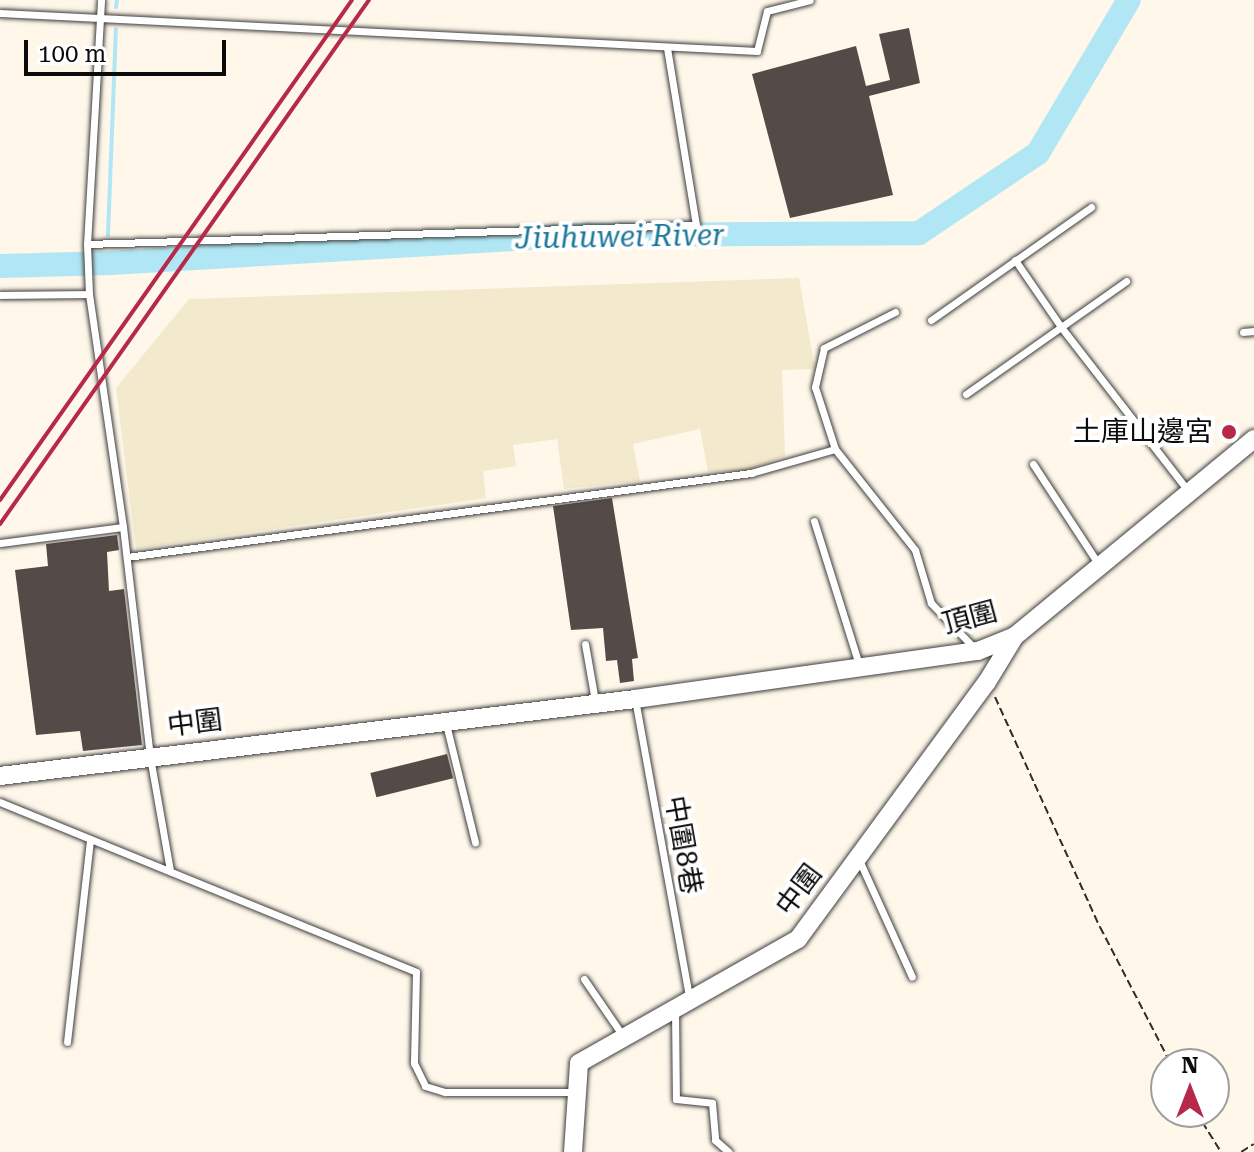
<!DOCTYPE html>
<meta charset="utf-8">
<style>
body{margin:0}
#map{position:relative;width:1254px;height:1152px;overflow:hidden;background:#fef7ea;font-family:"Roboto Serif","Noto Sans TC",serif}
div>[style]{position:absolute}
.farmland>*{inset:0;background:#f3e9cc}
.stream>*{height:4px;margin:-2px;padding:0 2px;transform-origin:2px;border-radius:2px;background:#b1e7f4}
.river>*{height:24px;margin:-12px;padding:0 12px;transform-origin:12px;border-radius:12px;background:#b1e7f4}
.building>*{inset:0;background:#544b48;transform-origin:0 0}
.path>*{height:2px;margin-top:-1px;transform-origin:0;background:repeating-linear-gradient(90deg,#2d2d2d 0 8px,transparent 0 12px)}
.roads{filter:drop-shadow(0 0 2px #3e3e3e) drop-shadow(0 0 2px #3e3e3e)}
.service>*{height:7px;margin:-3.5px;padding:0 3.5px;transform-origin:3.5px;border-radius:3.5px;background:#fff}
.tertiary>*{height:18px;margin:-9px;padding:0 9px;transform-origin:9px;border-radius:9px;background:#fff}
.rail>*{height:4px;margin:-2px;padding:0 2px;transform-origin:2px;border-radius:2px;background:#b62948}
.dots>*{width:22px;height:22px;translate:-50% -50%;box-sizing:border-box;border:4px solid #fff;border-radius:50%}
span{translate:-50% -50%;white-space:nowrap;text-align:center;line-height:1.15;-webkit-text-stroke:8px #fff;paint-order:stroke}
.poi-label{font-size:28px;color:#0b0b0b}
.right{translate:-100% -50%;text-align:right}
.street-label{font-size:28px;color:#0b0b0b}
.water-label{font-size:30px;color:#1a7798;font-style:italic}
.north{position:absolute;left:1150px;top:1048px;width:80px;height:80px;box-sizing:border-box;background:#fff;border:2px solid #9d9d9d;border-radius:50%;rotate:0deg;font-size:22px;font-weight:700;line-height:32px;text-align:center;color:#0b0b0b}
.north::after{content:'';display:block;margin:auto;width:28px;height:36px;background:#b62948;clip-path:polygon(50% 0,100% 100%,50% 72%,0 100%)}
.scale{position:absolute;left:24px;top:40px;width:202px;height:36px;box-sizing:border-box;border:4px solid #0b0b0b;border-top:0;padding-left:10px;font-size:24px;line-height:28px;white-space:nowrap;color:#0b0b0b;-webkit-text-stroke:6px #fff;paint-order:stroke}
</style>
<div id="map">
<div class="farmland">
<div style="clip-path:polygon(799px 278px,815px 369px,782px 370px,785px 456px,748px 470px,708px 472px,700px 429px,633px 444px,640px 481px,564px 489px,557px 439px,513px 445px,516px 466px,483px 471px,486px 498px,136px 549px,116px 388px,189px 299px)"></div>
</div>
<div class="stream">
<div style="left:116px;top:7px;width:7px;rotate:-82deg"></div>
<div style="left:108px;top:235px;width:206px;rotate:-87.8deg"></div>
<div style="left:110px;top:255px;width:8px;rotate:83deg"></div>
</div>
<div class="river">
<div style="left:0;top:266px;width:111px;rotate:-1.5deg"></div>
<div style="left:111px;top:263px;width:479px;rotate:-3.4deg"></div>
<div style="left:589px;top:235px;width:330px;rotate:-0.3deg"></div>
<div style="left:919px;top:233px;width:143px;rotate:-33.9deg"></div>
<div style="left:1038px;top:153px;width:178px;rotate:-59.3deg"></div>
</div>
<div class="building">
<div style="clip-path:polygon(909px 28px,920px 83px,869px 96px,893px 195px,790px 218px,752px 74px,856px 46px,866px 86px,890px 80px,879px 34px)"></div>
<div style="left:1232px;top:423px;width:13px;height:15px;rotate:61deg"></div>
<div style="clip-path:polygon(612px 498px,638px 658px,632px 659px,634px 681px,620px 683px,617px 660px,606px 661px,603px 628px,571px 630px,553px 506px)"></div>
<div style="clip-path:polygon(117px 535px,119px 550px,107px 552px,109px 591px,124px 589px,142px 745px,83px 751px,80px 731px,36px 735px,15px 570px,48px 566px,46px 544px)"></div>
<div style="left:447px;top:754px;width:25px;height:79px;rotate:76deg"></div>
</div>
<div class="path">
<div style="left:995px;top:697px;width:253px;rotate:65.5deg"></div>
<div style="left:1100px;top:927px;width:154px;rotate:62.6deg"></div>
<div style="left:1196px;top:1112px;width:47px;rotate:58deg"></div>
<div style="left:1241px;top:1152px;width:15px;rotate:-32deg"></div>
</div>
<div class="roads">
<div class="service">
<div style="left:0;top:13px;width:758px;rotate:2.87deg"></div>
<div style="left:757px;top:51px;width:41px;rotate:-76deg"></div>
<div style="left:767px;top:11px;width:44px;rotate:-14.3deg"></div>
<div style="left:87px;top:244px;width:609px;rotate:-1.79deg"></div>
<div style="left:696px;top:225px;width:179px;rotate:-99.3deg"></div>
<div style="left:1015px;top:260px;width:81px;rotate:55.5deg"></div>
<div style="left:1061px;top:327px;width:209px;rotate:52.2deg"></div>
<div style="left:0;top:295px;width:89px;rotate:-0.6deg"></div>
<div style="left:895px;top:312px;width:80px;rotate:153.1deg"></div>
<div style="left:824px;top:348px;width:40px;rotate:103deg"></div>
<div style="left:815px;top:387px;width:65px;rotate:72.1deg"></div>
<div style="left:835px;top:449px;width:129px;rotate:51.6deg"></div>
<div style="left:915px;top:550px;width:55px;rotate:73.2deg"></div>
<div style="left:931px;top:603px;width:65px;rotate:46.2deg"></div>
<div style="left:931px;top:320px;width:196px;rotate:-35.2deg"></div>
<div style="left:1243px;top:332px;width:11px;rotate:-5deg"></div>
<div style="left:966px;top:394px;width:196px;rotate:-35.2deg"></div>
<div style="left:1033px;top:464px;width:121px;rotate:56.8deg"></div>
<div style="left:814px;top:521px;width:151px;rotate:72.6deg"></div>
<div style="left:123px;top:527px;width:232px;rotate:83.3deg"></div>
<div style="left:150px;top:757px;width:116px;rotate:80deg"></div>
<div style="left:0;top:543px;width:124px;rotate:-7.4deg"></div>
<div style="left:123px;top:527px;width:235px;rotate:-98.3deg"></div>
<div style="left:89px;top:294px;width:50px;rotate:-92.3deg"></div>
<div style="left:87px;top:244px;width:244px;rotate:-86.7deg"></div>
<div style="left:127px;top:557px;width:630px;rotate:-7.67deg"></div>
<div style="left:751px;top:473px;width:87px;rotate:-15.9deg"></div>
<div style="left:585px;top:644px;width:58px;rotate:80deg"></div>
<div style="left:635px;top:699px;width:303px;rotate:79.7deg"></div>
<div style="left:446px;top:724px;width:122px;rotate:76.2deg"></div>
<div style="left:0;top:802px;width:449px;rotate:22.2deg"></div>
<div style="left:416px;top:972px;width:91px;rotate:91.3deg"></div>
<div style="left:414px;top:1063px;width:25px;rotate:64deg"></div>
<div style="left:425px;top:1086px;width:21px;rotate:17deg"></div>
<div style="left:445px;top:1092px;width:130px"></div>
<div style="left:859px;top:860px;width:128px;rotate:65.6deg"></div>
<div style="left:584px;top:979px;width:69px;rotate:55.6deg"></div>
<div style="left:675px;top:1009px;width:90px;rotate:89.4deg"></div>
<div style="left:676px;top:1099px;width:36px;rotate:6deg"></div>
<div style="left:712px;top:1103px;width:37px;rotate:85deg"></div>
<div style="left:715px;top:1140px;width:18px;rotate:41deg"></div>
<div style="left:67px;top:1042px;width:202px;rotate:-83.5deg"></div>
</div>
<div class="tertiary">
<div style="left:0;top:776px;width:640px;rotate:-6.91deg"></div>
<div style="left:635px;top:699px;width:346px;rotate:-8deg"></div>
<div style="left:978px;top:651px;width:40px;rotate:-22deg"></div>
<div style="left:1015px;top:636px;width:310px;rotate:-39.5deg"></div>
<div style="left:573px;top:1152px;width:89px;rotate:-86.1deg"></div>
<div style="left:579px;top:1063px;width:252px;rotate:-29.5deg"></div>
<div style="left:798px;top:939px;width:319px;rotate:-53.7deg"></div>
<div style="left:987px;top:682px;width:54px;rotate:-58.7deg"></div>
</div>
</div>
<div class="rail">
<div style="left:0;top:500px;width:611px;rotate:-54.85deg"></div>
<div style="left:0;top:524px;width:641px;rotate:-54.85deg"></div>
</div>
<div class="dots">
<div style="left:1229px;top:432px;background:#b62948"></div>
</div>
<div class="poi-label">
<span class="right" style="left:1213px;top:432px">土庫山邊宮</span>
</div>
<div class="street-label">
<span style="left:970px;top:618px;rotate:-15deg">頂圍</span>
<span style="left:195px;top:723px;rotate:-7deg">中圍</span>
<span style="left:683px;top:845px;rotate:80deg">中圍8巷</span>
<span style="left:799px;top:890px;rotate:-53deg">中圍</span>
</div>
<div class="water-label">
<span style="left:620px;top:237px;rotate:-1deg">Jiuhuwei River</span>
</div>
<div class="north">N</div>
<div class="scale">100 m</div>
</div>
